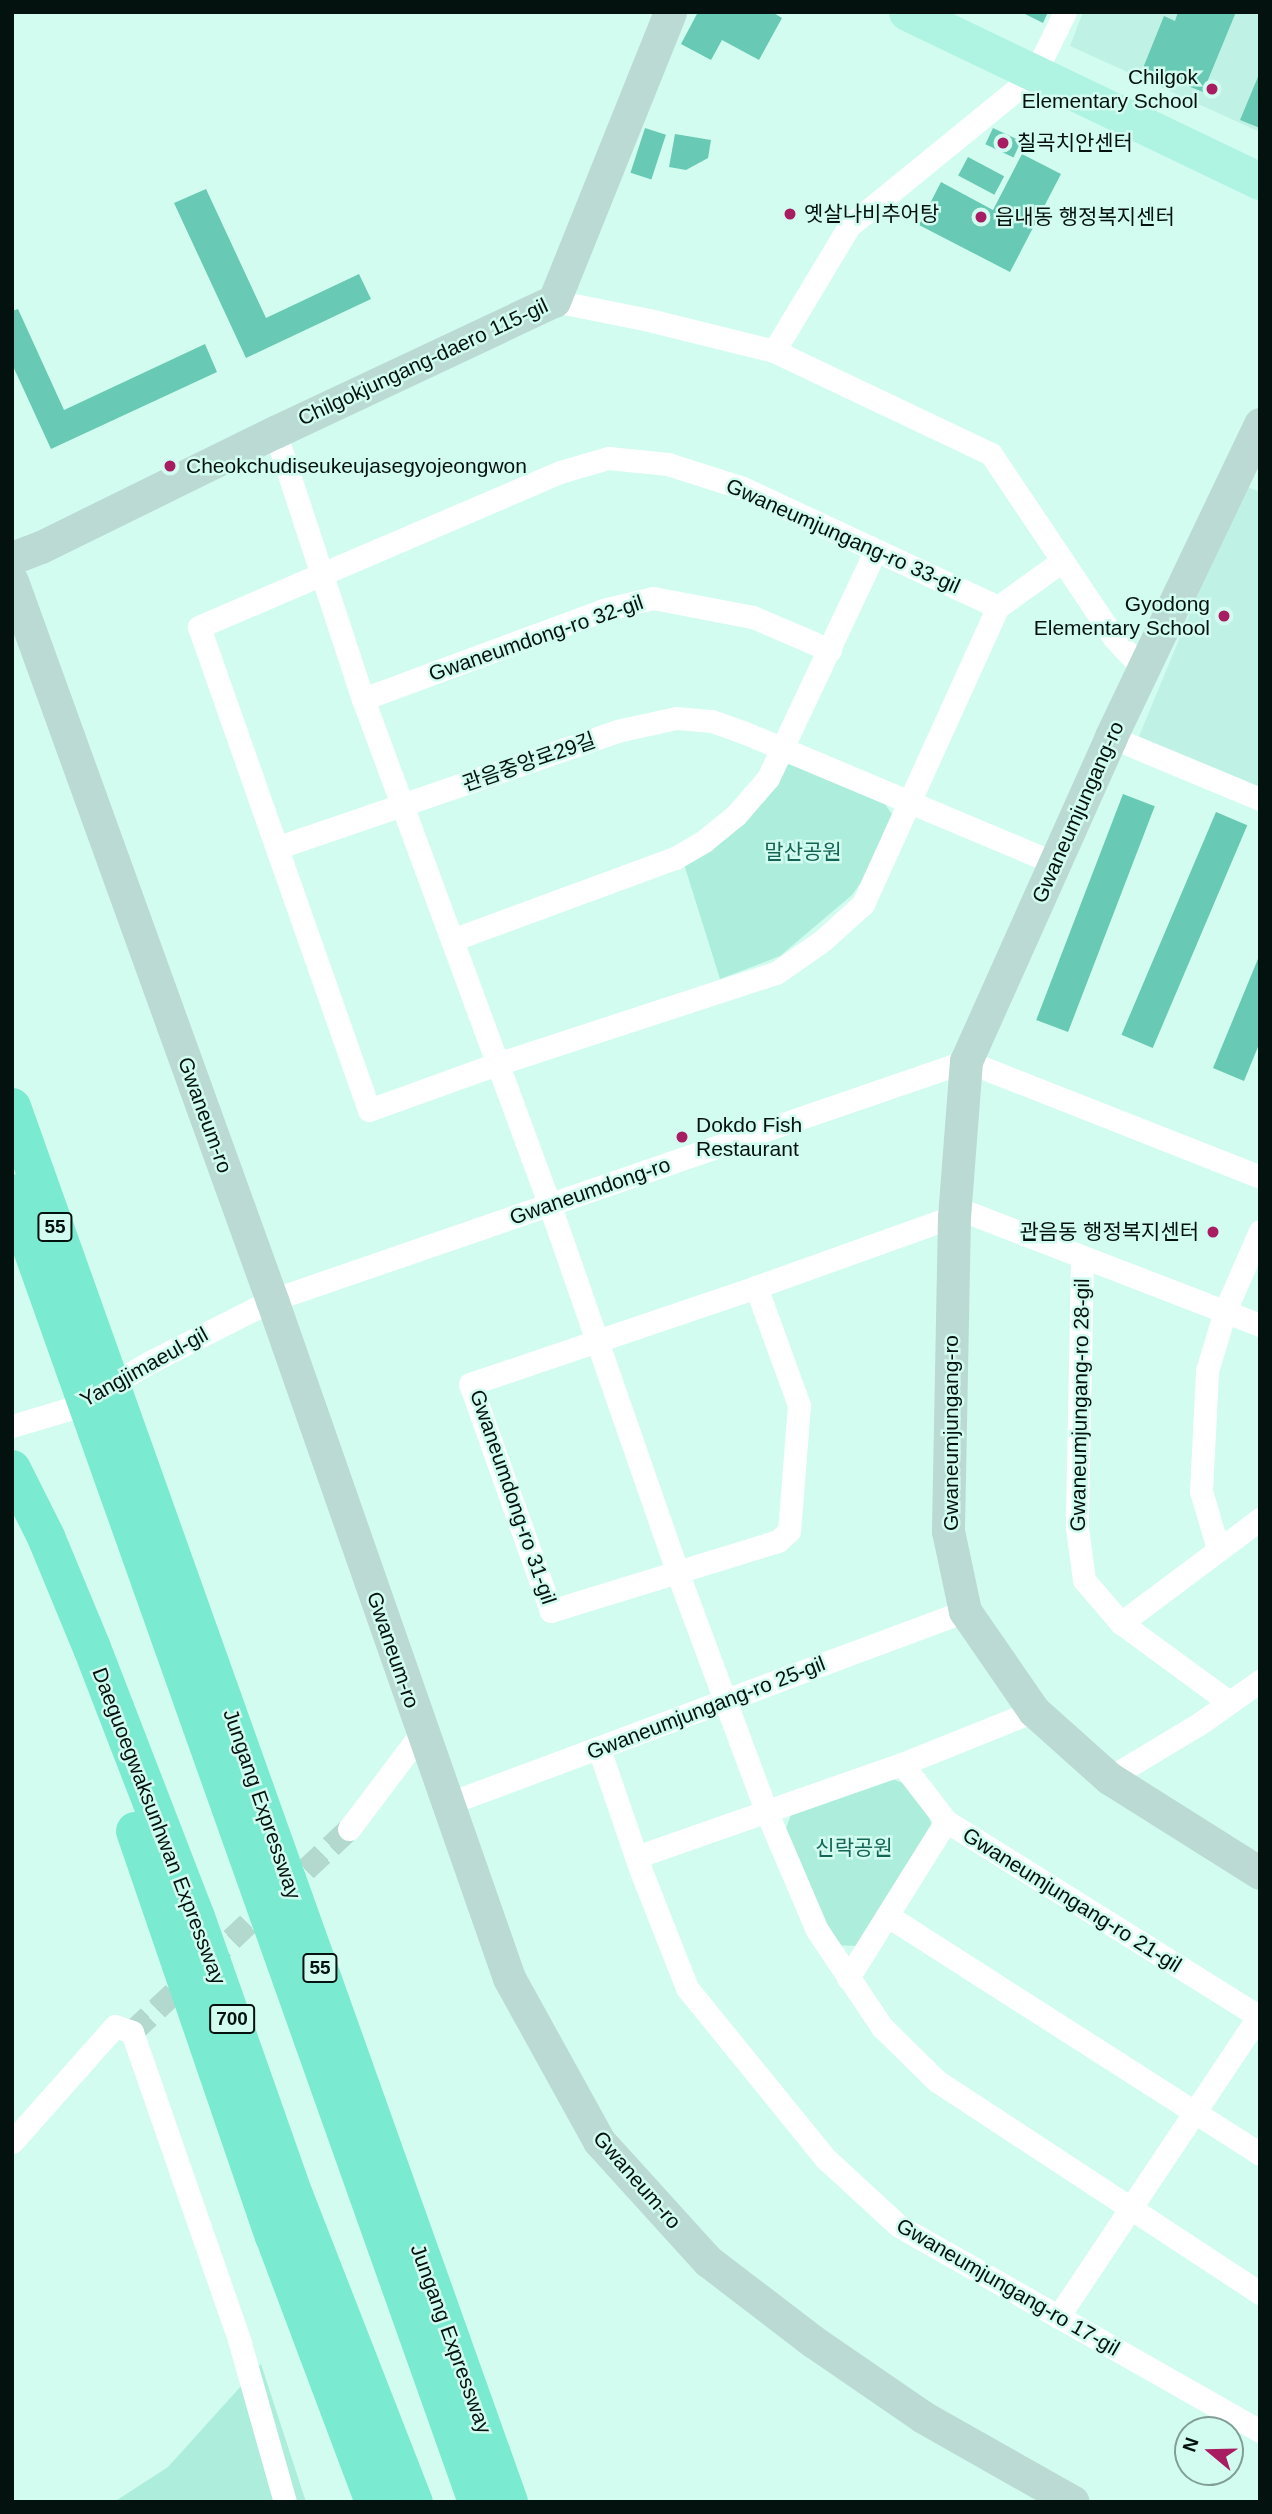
<!DOCTYPE html>
<meta charset="utf-8">
<style>
body{margin:0}
#map{position:relative;width:1272px;height:2514px;overflow:hidden;background:#d2fcf0;font-family:Arial,"Noto Sans KR",sans-serif}
div>[style]{position:absolute}
.built>*{inset:0;background:#bff2e5}
.green>*{inset:0;background:#adeddc}
.building>*{inset:0;background:#68cab4;transform-origin:0 0}
.street-tunnel>*{height:23px;margin-top:-11.5px;transform-origin:0;background:repeating-linear-gradient(90deg,#b3d9ce 0 23px,transparent 0 34px)}
.street>*{height:23px;margin:-11.5px;padding:0 11.5px;transform-origin:11.5px;border-radius:11.5px;background:#fff}
.secondary>*{height:33px;margin:-16.5px;padding:0 16.5px;transform-origin:16.5px;border-radius:16.5px;background:#badad3}
.primary>*{height:37px;margin:-18.5px;padding:0 18.5px;transform-origin:18.5px;border-radius:18.5px;background:#aff3e3}
.highway>*{height:38px;margin:-19px;padding:0 19px;transform-origin:19px;border-radius:19px;background:#7aebd1}
.dots>*{width:19px;height:19px;translate:-50% -50%;box-sizing:border-box;border:4px solid #d2fcf0;border-radius:50%}
span{translate:-50% -50%;white-space:nowrap;text-align:center;line-height:1.15;-webkit-text-stroke:5px #d2fcf0;paint-order:stroke}
.shield-label span{padding:2px 5px;background:#d2fcf0;border:2px solid;border-radius:5px;-webkit-text-stroke-width:0}
.shield-label{font-size:19px;color:#04120f;font-weight:700}
.poi-label{font-size:21px;color:#04120f}
.right{translate:-100% -50%;text-align:right}
.left{translate:0 -50%;text-align:left}
.street-label{font-size:21px;color:#04120f}
.park-label{font-size:21px;color:#156556}
.frame{position:absolute;inset:0;border:14px solid #04120f;pointer-events:none}
.north{position:absolute;left:1174px;top:2416px;width:70px;height:70px;box-sizing:border-box;background:#d2fcf0;border:2px solid #809e96;border-radius:50%;rotate:289deg;font-size:19px;font-weight:700;line-height:28px;text-align:center;color:#04120f}
.north::after{content:'';display:block;margin:auto;width:24px;height:32px;background:#a81d61;clip-path:polygon(50% 0,100% 100%,50% 72%,0 100%)}
</style>
<div id="map">
<div class="built">
<div style="clip-path:polygon(1083px 12px,1260px 12px,1260px 132px,1070px 46px)"></div>
<div style="clip-path:polygon(1243px 485px,1260px 492px,1260px 790px,1137px 741px)"></div>
</div>
<div class="green">
<div style="clip-path:polygon(797px 761px,882px 800px,894px 817px,867px 874px,852px 895px,780px 956px,720px 979px,683px 861px,724px 839px,758px 803px,782px 767px)"></div>
<div style="clip-path:polygon(885px 1776px,903px 1783px,929px 1817px,933px 1830px,857px 1946px,834px 1945px,785px 1831px,792px 1812px)"></div>
<div style="clip-path:polygon(261px 2364px,306px 2502px,114px 2502px,168px 2467px)"></div>
</div>
<div class="building">
<div style="clip-path:polygon(698px 12px,772px 12px,782px 18px,759px 60px,722px 40px,711px 60px,681px 44px)"></div>
<div style="clip-path:polygon(1021px 12px,1048px 12px,1043px 23px)"></div>
<div style="clip-path:polygon(1178px 12px,1236px 12px,1203px 92px,1143px 68px,1164px 16px,1175px 21px)"></div>
<div style="clip-path:polygon(1260px 72px,1260px 128px,1240px 120px)"></div>
<div style="left:645px;top:128px;width:22px;height:47px;rotate:18deg"></div>
<div style="left:993px;top:128px;width:31px;height:18px;rotate:25deg"></div>
<div style="clip-path:polygon(675px 134px,711px 140px,708px 158px,686px 170px,669px 167px)"></div>
<div style="clip-path:polygon(1022px 154px,1061px 174px,1010px 272px,919px 225px,941px 182px,993px 210px)"></div>
<div style="left:968px;top:157px;width:41px;height:21px;rotate:28deg"></div>
<div style="clip-path:polygon(206px 189px,266px 318px,359px 274px,371px 299px,246px 358px,174px 203px)"></div>
<div style="clip-path:polygon(18px 309px,64px 410px,205px 344px,217px 372px,51px 449px,12px 364px,12px 311px)"></div>
<div style="left:1123px;top:794px;width:34px;height:242px;rotate:21deg"></div>
<div style="left:1216px;top:812px;width:34px;height:242px;rotate:23deg"></div>
<div style="clip-path:polygon(1260px 954px,1260px 1042px,1244px 1081px,1213px 1068px)"></div>
</div>
<div class="street-tunnel">
<div style="left:132px;top:2032px;width:297px;rotate:-43.1deg"></div>
</div>
<div class="street">
<div style="left:554px;top:301px;width:97px;rotate:11.3deg"></div>
<div style="left:649px;top:320px;width:129px;rotate:13.9deg"></div>
<div style="left:774px;top:351px;width:240px;rotate:25.4deg"></div>
<div style="left:991px;top:454px;width:221px;rotate:56.2deg"></div>
<div style="left:1114px;top:638px;width:42px;rotate:46.9deg"></div>
<div style="left:774px;top:351px;width:146px;rotate:-59deg"></div>
<div style="left:849px;top:226px;width:239px;rotate:-39.2deg"></div>
<div style="left:1034px;top:75px;width:70px;rotate:-63.8deg"></div>
<div style="left:275px;top:432px;width:281px;rotate:71.8deg"></div>
<div style="left:363px;top:699px;width:540px;rotate:69.75deg"></div>
<div style="left:550px;top:1206px;width:390px;rotate:70.8deg"></div>
<div style="left:678px;top:1574px;width:255px;rotate:69.6deg"></div>
<div style="left:767px;top:1813px;width:127px;rotate:66.9deg"></div>
<div style="left:817px;top:1930px;width:117px;rotate:56.2deg"></div>
<div style="left:882px;top:2027px;width:77px;rotate:44.5deg"></div>
<div style="left:937px;top:2081px;width:386px;rotate:33.3deg"></div>
<div style="left:998px;top:607px;width:281px;rotate:-155deg"></div>
<div style="left:743px;top:488px;width:79px;rotate:-162.3deg"></div>
<div style="left:668px;top:464px;width:60px;rotate:-174.3deg"></div>
<div style="left:608px;top:458px;width:50px;rotate:163.7deg"></div>
<div style="left:560px;top:472px;width:393px;rotate:156.8deg"></div>
<div style="left:199px;top:627px;width:512px;rotate:70.61deg"></div>
<div style="left:369px;top:1110px;width:136px;rotate:-19.8deg"></div>
<div style="left:497px;top:1064px;width:293px;rotate:-18.1deg"></div>
<div style="left:776px;top:973px;width:56px;rotate:-34.8deg"></div>
<div style="left:822px;top:941px;width:55px;rotate:-42.1deg"></div>
<div style="left:863px;top:904px;width:326px;rotate:-65.6deg"></div>
<div style="left:998px;top:607px;width:79px;rotate:-35.7deg"></div>
<div style="left:363px;top:699px;width:256px;rotate:-20.3deg"></div>
<div style="left:603px;top:610px;width:51px;rotate:-13.5deg"></div>
<div style="left:653px;top:598px;width:102px;rotate:10.8deg"></div>
<div style="left:753px;top:617px;width:84px;rotate:23.2deg"></div>
<div style="left:1111px;top:737px;width:161px;rotate:22.6deg"></div>
<div style="left:279px;top:847px;width:357px;rotate:-18.9deg"></div>
<div style="left:617px;top:731px;width:60px;rotate:-12.4deg"></div>
<div style="left:676px;top:718px;width:36px;rotate:5deg"></div>
<div style="left:712px;top:721px;width:33px;rotate:20deg"></div>
<div style="left:743px;top:732px;width:338px;rotate:22.8deg"></div>
<div style="left:452px;top:940px;width:238px;rotate:-20.2deg"></div>
<div style="left:675px;top:858px;width:34px;rotate:-30deg"></div>
<div style="left:704px;top:841px;width:41px;rotate:-39.1deg"></div>
<div style="left:736px;top:815px;width:49px;rotate:-49.1deg"></div>
<div style="left:768px;top:778px;width:252px;rotate:-64.7deg"></div>
<div style="left:954px;top:1207px;width:328px;rotate:21.1deg"></div>
<div style="left:1082px;top:1258px;width:270px;rotate:91.1deg"></div>
<div style="left:1077px;top:1528px;width:52px;rotate:82.3deg"></div>
<div style="left:1084px;top:1580px;width:57px;rotate:49.3deg"></div>
<div style="left:1121px;top:1623px;width:134px;rotate:36.2deg"></div>
<div style="left:756px;top:1287px;width:126px;rotate:70deg"></div>
<div style="left:799px;top:1405px;width:126px;rotate:94.5deg"></div>
<div style="left:789px;top:1531px;width:15px;rotate:138deg"></div>
<div style="left:778px;top:1541px;width:238px;rotate:162.9deg"></div>
<div style="left:551px;top:1611px;width:241px;rotate:-109.6deg"></div>
<div style="left:470px;top:1384px;width:302px;rotate:-18.7deg"></div>
<div style="left:756px;top:1287px;width:210px;rotate:-19.7deg"></div>
<div style="left:12px;top:1426px;width:59px;rotate:-16.6deg"></div>
<div style="left:69px;top:1409px;width:94px;rotate:-30.1deg"></div>
<div style="left:150px;top:1362px;width:137px;rotate:-26.9deg"></div>
<div style="left:272px;top:1300px;width:734px;rotate:-19deg"></div>
<div style="left:966px;top:1061px;width:316px;rotate:21.5deg"></div>
<div style="left:1218px;top:1549px;width:60px;rotate:-106.3deg"></div>
<div style="left:1201px;top:1491px;width:120px;rotate:-87.1deg"></div>
<div style="left:1207px;top:1371px;width:63px;rotate:-73.3deg"></div>
<div style="left:1225px;top:1311px;width:87px;rotate:-66.4deg"></div>
<div style="left:1121px;top:1623px;width:174px;rotate:-36.8deg"></div>
<div style="left:599px;top:1749px;width:129px;rotate:71deg"></div>
<div style="left:641px;top:1871px;width:126px;rotate:68.5deg"></div>
<div style="left:687px;top:1988px;width:219px;rotate:50.9deg"></div>
<div style="left:825px;top:2158px;width:100px;rotate:42.6deg"></div>
<div style="left:899px;top:2226px;width:415px;rotate:29.6deg"></div>
<div style="left:902px;top:1764px;width:72px;rotate:52.3deg"></div>
<div style="left:946px;top:1821px;width:370px;rotate:32deg"></div>
<div style="left:1109px;top:1778px;width:105px;rotate:-31deg"></div>
<div style="left:1199px;top:1724px;width:75px;rotate:-35.2deg"></div>
<div style="left:447px;top:1804px;width:553px;rotate:-20.43deg"></div>
<div style="left:349px;top:1829px;width:121px;rotate:-53deg"></div>
<div style="left:636px;top:1857px;width:282px;rotate:-19.3deg"></div>
<div style="left:902px;top:1764px;width:142px;rotate:-21.9deg"></div>
<div style="left:888px;top:1916px;width:442px;rotate:32.6deg"></div>
<div style="left:848px;top:1978px;width:185px;rotate:-58deg"></div>
<div style="left:12px;top:2142px;width:155px;rotate:-48.4deg"></div>
<div style="left:115px;top:2026px;width:18px;rotate:19deg"></div>
<div style="left:132px;top:2032px;width:329px;rotate:70.8deg"></div>
<div style="left:240px;top:2343px;width:165px;rotate:74.2deg"></div>
<div style="left:1058px;top:2317px;width:364px;rotate:-56.3deg"></div>
</div>
<div class="secondary">
<div style="left:1260px;top:424px;width:347px;rotate:115.5deg"></div>
<div style="left:1111px;top:737px;width:355px;rotate:114.1deg"></div>
<div style="left:966px;top:1061px;width:155px;rotate:94.4deg"></div>
<div style="left:954px;top:1216px;width:315px;rotate:91.1deg"></div>
<div style="left:948px;top:1531px;width:82px;rotate:78deg"></div>
<div style="left:965px;top:1611px;width:121px;rotate:55.4deg"></div>
<div style="left:1034px;top:1711px;width:101px;rotate:41.8deg"></div>
<div style="left:1109px;top:1778px;width:178px;rotate:32.2deg"></div>
<div style="left:12px;top:558px;width:31px;rotate:-21deg"></div>
<div style="left:41px;top:547px;width:261px;rotate:-26.2deg"></div>
<div style="left:275px;top:432px;width:308px;rotate:-25.2deg"></div>
<div style="left:554px;top:301px;width:311px;rotate:-68.1deg"></div>
<div style="left:12px;top:581px;width:765px;rotate:70.12deg"></div>
<div style="left:272px;top:1300px;width:718px;rotate:70.73deg"></div>
<div style="left:509px;top:1978px;width:186px;rotate:61.1deg"></div>
<div style="left:599px;top:2141px;width:162px;rotate:47.8deg"></div>
<div style="left:708px;top:2261px;width:133px;rotate:37.4deg"></div>
<div style="left:814px;top:2342px;width:132px;rotate:34.5deg"></div>
<div style="left:923px;top:2417px;width:172px;rotate:29.5deg"></div>
</div>
<div class="primary">
<div style="left:907px;top:12px;width:391px;rotate:25.6deg"></div>
</div>
<div class="highway">
<div style="left:12px;top:1107px;width:1481px;rotate:70.39deg"></div>
<div style="left:12px;top:1193px;width:1389px;rotate:70.44deg"></div>
<div style="left:12px;top:1469px;width:76px;rotate:63.4deg"></div>
<div style="left:46px;top:1537px;width:120px;rotate:67.5deg"></div>
<div style="left:92px;top:1648px;width:288px;rotate:68.9deg"></div>
<div style="left:196px;top:1917px;width:295px;rotate:70.6deg"></div>
<div style="left:294px;top:2195px;width:330px;rotate:68.7deg"></div>
<div style="left:135px;top:1831px;width:428px;rotate:71.1deg"></div>
<div style="left:274px;top:2236px;width:284px;rotate:69.4deg"></div>
</div>
<div class="dots">
<div style="left:1212px;top:89px;background:#a81d61"></div>
<div style="left:1003px;top:143px;background:#a81d61"></div>
<div style="left:790px;top:214px;background:#a81d61"></div>
<div style="left:981px;top:217px;background:#a81d61"></div>
<div style="left:170px;top:466px;background:#a81d61"></div>
<div style="left:1224px;top:616px;background:#a81d61"></div>
<div style="left:682px;top:1137px;background:#a81d61"></div>
<div style="left:1213px;top:1232px;background:#a81d61"></div>
</div>
<div class="shield-label">
<span style="left:55px;top:1227px">55</span>
<span style="left:320px;top:1968px">55</span>
<span style="left:232px;top:2019px">700</span>
</div>
<div class="poi-label">
<span class="right" style="left:1198px;top:89px">Chilgok<br>Elementary School</span>
<span class="left" style="left:1017px;top:143px">칠곡치안센터</span>
<span class="left" style="left:804px;top:214px">옛살나비추어탕</span>
<span class="left" style="left:995px;top:217px">읍내동 행정복지센터</span>
<span class="left" style="left:186px;top:466px">Cheokchudiseukeujasegyojeongwon</span>
<span class="right" style="left:1210px;top:616px">Gyodong<br>Elementary School</span>
<span class="left" style="left:696px;top:1137px">Dokdo Fish<br>Restaurant</span>
<span class="right" style="left:1199px;top:1232px">관음동 행정복지센터</span>
</div>
<div class="street-label">
<span style="left:423px;top:362px;rotate:-25deg">Chilgokjungang-daero 115-gil</span>
<span style="left:843px;top:536px;rotate:24deg">Gwaneumjungang-ro 33-gil</span>
<span style="left:536px;top:638px;rotate:-19deg">Gwaneumdong-ro 32-gil</span>
<span style="left:529px;top:762px;rotate:-19deg">관음중앙로29길</span>
<span style="left:1078px;top:812px;rotate:-66deg">Gwaneumjungang-ro</span>
<span style="left:205px;top:1115px;rotate:70deg">Gwaneum-ro</span>
<span style="left:590px;top:1191px;rotate:-19deg">Gwaneumdong-ro</span>
<span style="left:144px;top:1367px;rotate:-29deg">Yangjimaeul-gil</span>
<span style="left:1080px;top:1405px;rotate:-89deg">Gwaneumjungang-ro 28-gil</span>
<span style="left:951px;top:1433px;rotate:-90deg">Gwaneumjungang-ro</span>
<span style="left:513px;top:1497px;rotate:71deg">Gwaneumdong-ro 31-gil</span>
<span style="left:393px;top:1650px;rotate:71deg">Gwaneum-ro</span>
<span style="left:706px;top:1708px;rotate:-21deg">Gwaneumjungang-ro 25-gil</span>
<span style="left:262px;top:1804px;rotate:71deg">Jungang Expressway</span>
<span style="left:159px;top:1826px;rotate:69deg">Daeguoegwaksunhwan Expressway</span>
<span style="left:1072px;top:1900px;rotate:32deg">Gwaneumjungang-ro 21-gil</span>
<span style="left:637px;top:2180px;rotate:49deg">Gwaneum-ro</span>
<span style="left:1008px;top:2287px;rotate:30deg">Gwaneumjungang-ro 17-gil</span>
<span style="left:451px;top:2339px;rotate:70deg">Jungang Expressway</span>
</div>
<div class="park-label">
<span style="left:803px;top:852px">말산공원</span>
<span style="left:854px;top:1848px">신락공원</span>
</div>
<div class="frame"></div>
<div class="north">N</div>
</div>
